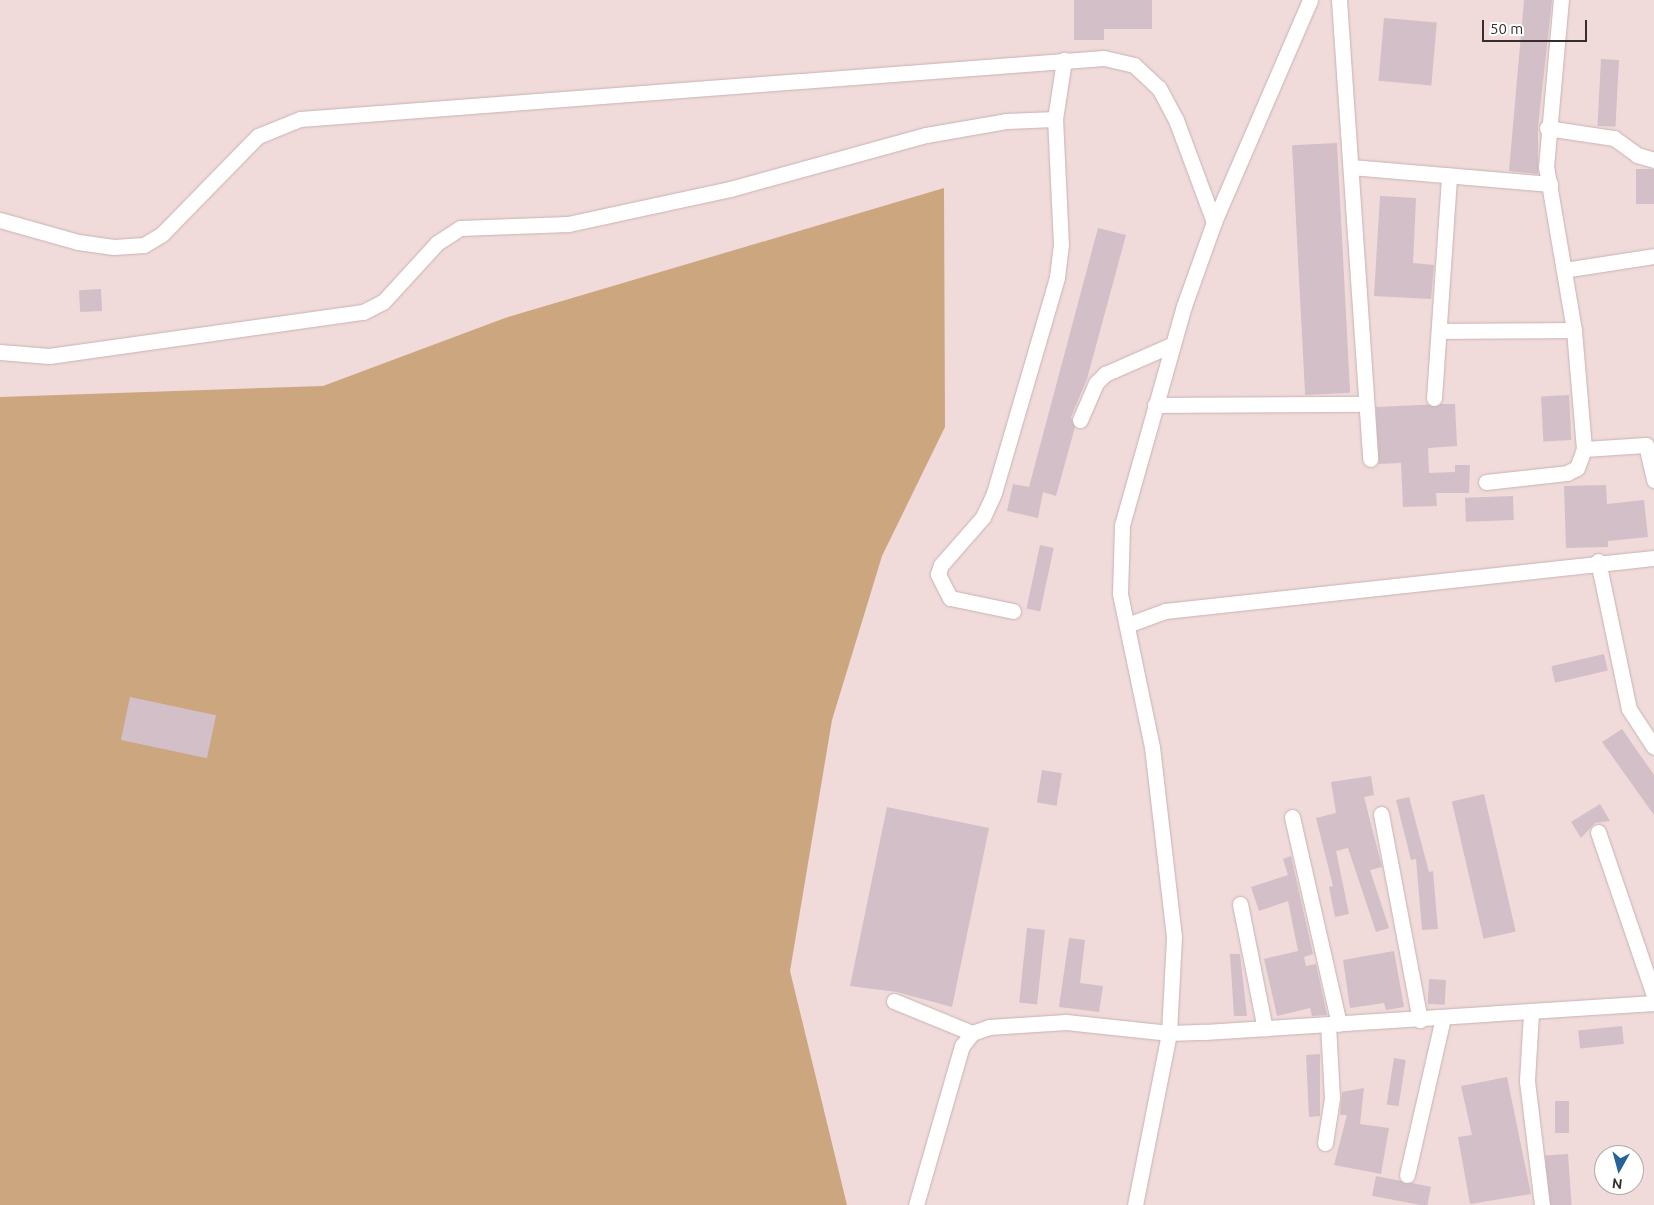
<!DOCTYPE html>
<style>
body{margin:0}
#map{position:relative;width:1654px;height:1205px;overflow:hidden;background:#f0dada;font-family:Ubuntu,sans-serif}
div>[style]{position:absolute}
.green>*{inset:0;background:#cba67e}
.building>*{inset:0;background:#d3bfc7;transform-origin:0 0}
.roads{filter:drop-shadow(0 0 1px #c8b2b2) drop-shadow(0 0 1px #c8b2b2)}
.minor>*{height:15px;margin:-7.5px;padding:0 7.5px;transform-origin:7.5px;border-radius:7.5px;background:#fff}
span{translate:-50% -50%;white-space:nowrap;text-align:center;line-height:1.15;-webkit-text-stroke:5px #fff;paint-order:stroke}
.north{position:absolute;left:1594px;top:1145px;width:50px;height:50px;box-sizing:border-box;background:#fff;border:1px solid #afabab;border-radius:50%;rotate:187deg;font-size:14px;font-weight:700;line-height:20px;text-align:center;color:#362d2d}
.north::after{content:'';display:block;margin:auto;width:18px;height:22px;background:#26639a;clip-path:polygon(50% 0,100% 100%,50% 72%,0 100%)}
.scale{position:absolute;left:1482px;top:20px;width:105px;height:22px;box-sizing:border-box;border:2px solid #362d2d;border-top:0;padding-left:6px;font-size:15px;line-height:18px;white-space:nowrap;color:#362d2d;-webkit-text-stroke:4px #fff;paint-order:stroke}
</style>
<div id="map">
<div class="green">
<div style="clip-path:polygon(944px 188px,945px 427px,882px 556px,832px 720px,790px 971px,847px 1205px,0 1205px,0 397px,323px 386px,505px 318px)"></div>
</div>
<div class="building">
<div style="clip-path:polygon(1074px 0,1152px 0,1152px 29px,1104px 29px,1104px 40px,1074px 40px)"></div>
<div style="clip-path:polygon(1524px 0,1552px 0,1538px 127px,1538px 174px,1509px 171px)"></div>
<div style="left:1384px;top:18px;width:53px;height:63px;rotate:5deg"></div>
<div style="left:1601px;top:59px;width:18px;height:67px;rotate:3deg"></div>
<div style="left:1337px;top:143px;width:250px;height:45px;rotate:87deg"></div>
<div style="left:1636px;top:169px;width:18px;height:35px"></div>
<div style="clip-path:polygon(1380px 196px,1416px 198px,1413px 263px,1434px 265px,1431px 299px,1374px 296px)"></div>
<div style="clip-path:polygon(1098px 228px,1126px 235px,1087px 379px,1071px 417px,1075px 427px,1056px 496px,1043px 492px,1038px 518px,1007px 511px,1013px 484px,1029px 487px)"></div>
<div style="left:101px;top:289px;width:22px;height:22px;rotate:87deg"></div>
<div style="left:1569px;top:395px;width:45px;height:28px;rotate:87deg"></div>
<div style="clip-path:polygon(1441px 404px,1455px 404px,1457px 446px,1428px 448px,1429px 473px,1455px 472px,1455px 465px,1470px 465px,1469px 493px,1436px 493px,1437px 506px,1403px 507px,1401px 463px,1378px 464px,1376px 407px)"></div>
<div style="clip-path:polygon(1606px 485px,1607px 504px,1644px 500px,1648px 537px,1608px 541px,1608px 547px,1566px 548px,1564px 486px)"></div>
<div style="left:1513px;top:496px;width:24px;height:48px;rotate:88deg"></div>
<div style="left:1040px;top:545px;width:14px;height:65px;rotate:12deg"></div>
<div style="left:1604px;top:654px;width:17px;height:54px;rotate:77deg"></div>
<div style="left:130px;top:697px;width:88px;height:44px;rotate:12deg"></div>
<div style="clip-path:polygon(1622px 729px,1654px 775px,1654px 815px,1602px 742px)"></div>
<div style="left:1042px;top:770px;width:20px;height:33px;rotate:9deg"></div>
<div style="clip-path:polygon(1371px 776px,1374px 795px,1364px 797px,1382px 867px,1370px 870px,1389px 928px,1376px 932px,1348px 848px,1336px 851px,1349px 914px,1335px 917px,1329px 887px,1333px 886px,1316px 818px,1336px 813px,1331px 782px)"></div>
<div style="left:1484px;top:794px;width:141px;height:33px;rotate:77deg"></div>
<div style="clip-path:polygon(1409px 797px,1429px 872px,1433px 871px,1438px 929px,1422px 930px,1416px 859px,1411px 860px,1396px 800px)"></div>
<div style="clip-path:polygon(1600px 804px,1610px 821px,1595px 823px,1581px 838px,1571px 822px)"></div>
<div style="clip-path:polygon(887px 807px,989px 828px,952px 1007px,897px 992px,850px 986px)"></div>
<div style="clip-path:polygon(1291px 856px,1313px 954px,1304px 957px,1306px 966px,1316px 964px,1327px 1015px,1312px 1016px,1310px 1008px,1277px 1016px,1264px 959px,1298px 951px,1288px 901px,1259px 911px,1251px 887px,1288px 875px,1283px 859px)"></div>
<div style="left:1027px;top:928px;width:18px;height:75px;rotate:6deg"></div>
<div style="clip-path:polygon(1069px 938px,1085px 940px,1080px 983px,1103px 986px,1099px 1012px,1059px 1007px)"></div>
<div style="clip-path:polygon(1394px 951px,1404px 1007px,1386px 1010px,1384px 1003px,1350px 1008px,1343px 960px)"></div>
<div style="clip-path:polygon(1230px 954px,1240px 954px,1247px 1016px,1234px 1016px)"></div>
<div style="left:1429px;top:979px;width:17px;height:25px;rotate:3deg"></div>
<div style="left:1622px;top:1026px;width:18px;height:44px;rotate:84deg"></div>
<div style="clip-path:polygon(1320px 1054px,1320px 1116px,1309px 1117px,1306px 1055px)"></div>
<div style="left:1394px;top:1058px;width:12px;height:47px;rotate:9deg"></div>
<div style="clip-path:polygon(1507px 1077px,1531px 1194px,1470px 1204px,1458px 1137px,1472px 1135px,1461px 1086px)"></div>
<div style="clip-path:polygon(1364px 1088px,1360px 1124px,1389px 1128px,1381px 1174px,1334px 1165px,1347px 1115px,1340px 1115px,1342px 1092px)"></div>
<div style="left:1555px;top:1101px;width:14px;height:32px"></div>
<div style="left:1568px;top:1154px;width:51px;height:23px;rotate:86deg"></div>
<div style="left:1376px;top:1176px;width:56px;height:20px;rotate:11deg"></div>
</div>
<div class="roads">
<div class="minor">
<div style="left:1339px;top:0;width:460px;rotate:86.1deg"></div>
<div style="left:1547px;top:128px;width:68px;rotate:8.5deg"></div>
<div style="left:1614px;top:138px;width:29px;rotate:36deg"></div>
<div style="left:1637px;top:155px;width:18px;rotate:16deg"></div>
<div style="left:1351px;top:167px;width:200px;rotate:4.9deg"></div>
<div style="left:0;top:220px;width:81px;rotate:15.8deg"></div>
<div style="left:78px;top:242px;width:36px;rotate:8deg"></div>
<div style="left:114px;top:247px;width:30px;rotate:-4deg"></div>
<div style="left:144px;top:245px;width:21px;rotate:-31deg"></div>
<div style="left:162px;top:234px;width:137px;rotate:-45.6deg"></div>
<div style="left:258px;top:136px;width:45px;rotate:-22deg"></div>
<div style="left:300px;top:119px;width:806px;rotate:-4.34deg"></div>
<div style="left:1104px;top:58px;width:31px;rotate:13deg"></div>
<div style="left:1134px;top:65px;width:34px;rotate:43deg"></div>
<div style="left:1159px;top:88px;width:36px;rotate:62deg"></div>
<div style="left:1176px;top:120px;width:109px;rotate:69.6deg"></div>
<div style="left:1564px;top:270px;width:91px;rotate:-8.8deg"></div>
<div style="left:1439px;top:331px;width:135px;rotate:-0.4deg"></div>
<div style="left:0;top:352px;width:49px;rotate:4.7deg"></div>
<div style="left:49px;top:356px;width:317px;rotate:-8deg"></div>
<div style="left:363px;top:312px;width:22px;rotate:-27deg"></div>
<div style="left:383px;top:302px;width:80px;rotate:-47.5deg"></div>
<div style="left:437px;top:243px;width:27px;rotate:-33deg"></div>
<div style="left:460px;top:228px;width:108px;rotate:-2.1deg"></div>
<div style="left:568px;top:224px;width:166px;rotate:-12.2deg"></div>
<div style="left:730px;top:189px;width:203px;rotate:-15.4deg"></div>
<div style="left:926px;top:135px;width:81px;rotate:-9.9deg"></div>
<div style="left:1006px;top:121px;width:49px;rotate:-2.3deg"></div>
<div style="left:1434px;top:398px;width:223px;rotate:-86.1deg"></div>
<div style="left:1155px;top:405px;width:211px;rotate:-0.3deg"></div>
<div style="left:1080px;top:420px;width:40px;rotate:-66.6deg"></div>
<div style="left:1096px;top:383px;width:13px;rotate:-45deg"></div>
<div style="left:1105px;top:374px;width:72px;rotate:-23.7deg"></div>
<div style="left:1584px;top:449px;width:62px;rotate:-3.7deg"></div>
<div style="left:1646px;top:445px;width:36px;rotate:77deg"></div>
<div style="left:1486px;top:482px;width:81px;rotate:-6.3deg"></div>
<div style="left:1567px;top:473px;width:11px;rotate:-27deg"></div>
<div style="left:1577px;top:468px;width:20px;rotate:-70deg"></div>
<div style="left:1584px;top:449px;width:119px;rotate:-94.8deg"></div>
<div style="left:1574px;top:330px;width:165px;rotate:-99.7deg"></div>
<div style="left:1546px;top:167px;width:168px;rotate:-84.9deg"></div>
<div style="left:1598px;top:561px;width:151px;rotate:78.2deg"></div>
<div style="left:1629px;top:709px;width:45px;rotate:56.7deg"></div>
<div style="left:1013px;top:611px;width:64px;rotate:-168.3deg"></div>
<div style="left:950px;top:598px;width:27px;rotate:-117deg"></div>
<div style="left:938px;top:574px;width:9px;rotate:-72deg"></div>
<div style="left:941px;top:565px;width:64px;rotate:-48.8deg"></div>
<div style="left:983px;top:517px;width:26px;rotate:-65deg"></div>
<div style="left:994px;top:493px;width:225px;rotate:-73.7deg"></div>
<div style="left:1057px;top:277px;width:32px;rotate:-83deg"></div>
<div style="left:1061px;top:245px;width:126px;rotate:-92.7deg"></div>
<div style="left:1055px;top:119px;width:60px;rotate:-81.3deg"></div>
<div style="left:1127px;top:625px;width:40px;rotate:-20.2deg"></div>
<div style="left:1165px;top:611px;width:492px;rotate:-6.2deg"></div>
<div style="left:1381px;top:814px;width:210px;rotate:79.3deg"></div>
<div style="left:1292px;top:817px;width:212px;rotate:77.2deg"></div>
<div style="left:1598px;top:832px;width:173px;rotate:71.1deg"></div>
<div style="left:1240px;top:904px;width:127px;rotate:78.7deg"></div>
<div style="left:894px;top:1001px;width:84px;rotate:22.3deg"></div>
<div style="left:1531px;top:1013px;width:68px;rotate:93.4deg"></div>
<div style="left:1527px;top:1081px;width:125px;rotate:83.1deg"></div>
<div style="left:1325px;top:1143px;width:46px;rotate:-81.2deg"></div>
<div style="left:1332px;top:1098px;width:73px;rotate:-93.1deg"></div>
<div style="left:1407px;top:1175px;width:161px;rotate:-77.1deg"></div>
<div style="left:916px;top:1205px;width:166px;rotate:-73.9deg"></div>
<div style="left:962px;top:1046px;width:16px;rotate:-52deg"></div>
<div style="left:972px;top:1033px;width:18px;rotate:-19deg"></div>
<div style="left:989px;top:1027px;width:77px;rotate:-3.7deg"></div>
<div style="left:1066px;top:1022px;width:104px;rotate:6.1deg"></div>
<div style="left:1169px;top:1033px;width:36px;rotate:-2deg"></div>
<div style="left:1205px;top:1032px;width:450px;rotate:-3.7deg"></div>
<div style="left:1135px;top:1205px;width:175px;rotate:-78.8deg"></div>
<div style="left:1169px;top:1033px;width:96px;rotate:-87deg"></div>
<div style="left:1174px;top:937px;width:191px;rotate:-96.6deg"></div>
<div style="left:1152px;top:747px;width:156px;rotate:-101.8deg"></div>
<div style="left:1120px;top:594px;width:69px;rotate:-88.3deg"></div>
<div style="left:1122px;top:525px;width:228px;rotate:-74.2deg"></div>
<div style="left:1184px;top:306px;width:89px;rotate:-70.3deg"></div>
<div style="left:1214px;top:222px;width:242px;rotate:-66.6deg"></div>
</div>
</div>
<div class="north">N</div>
<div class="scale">50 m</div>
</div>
